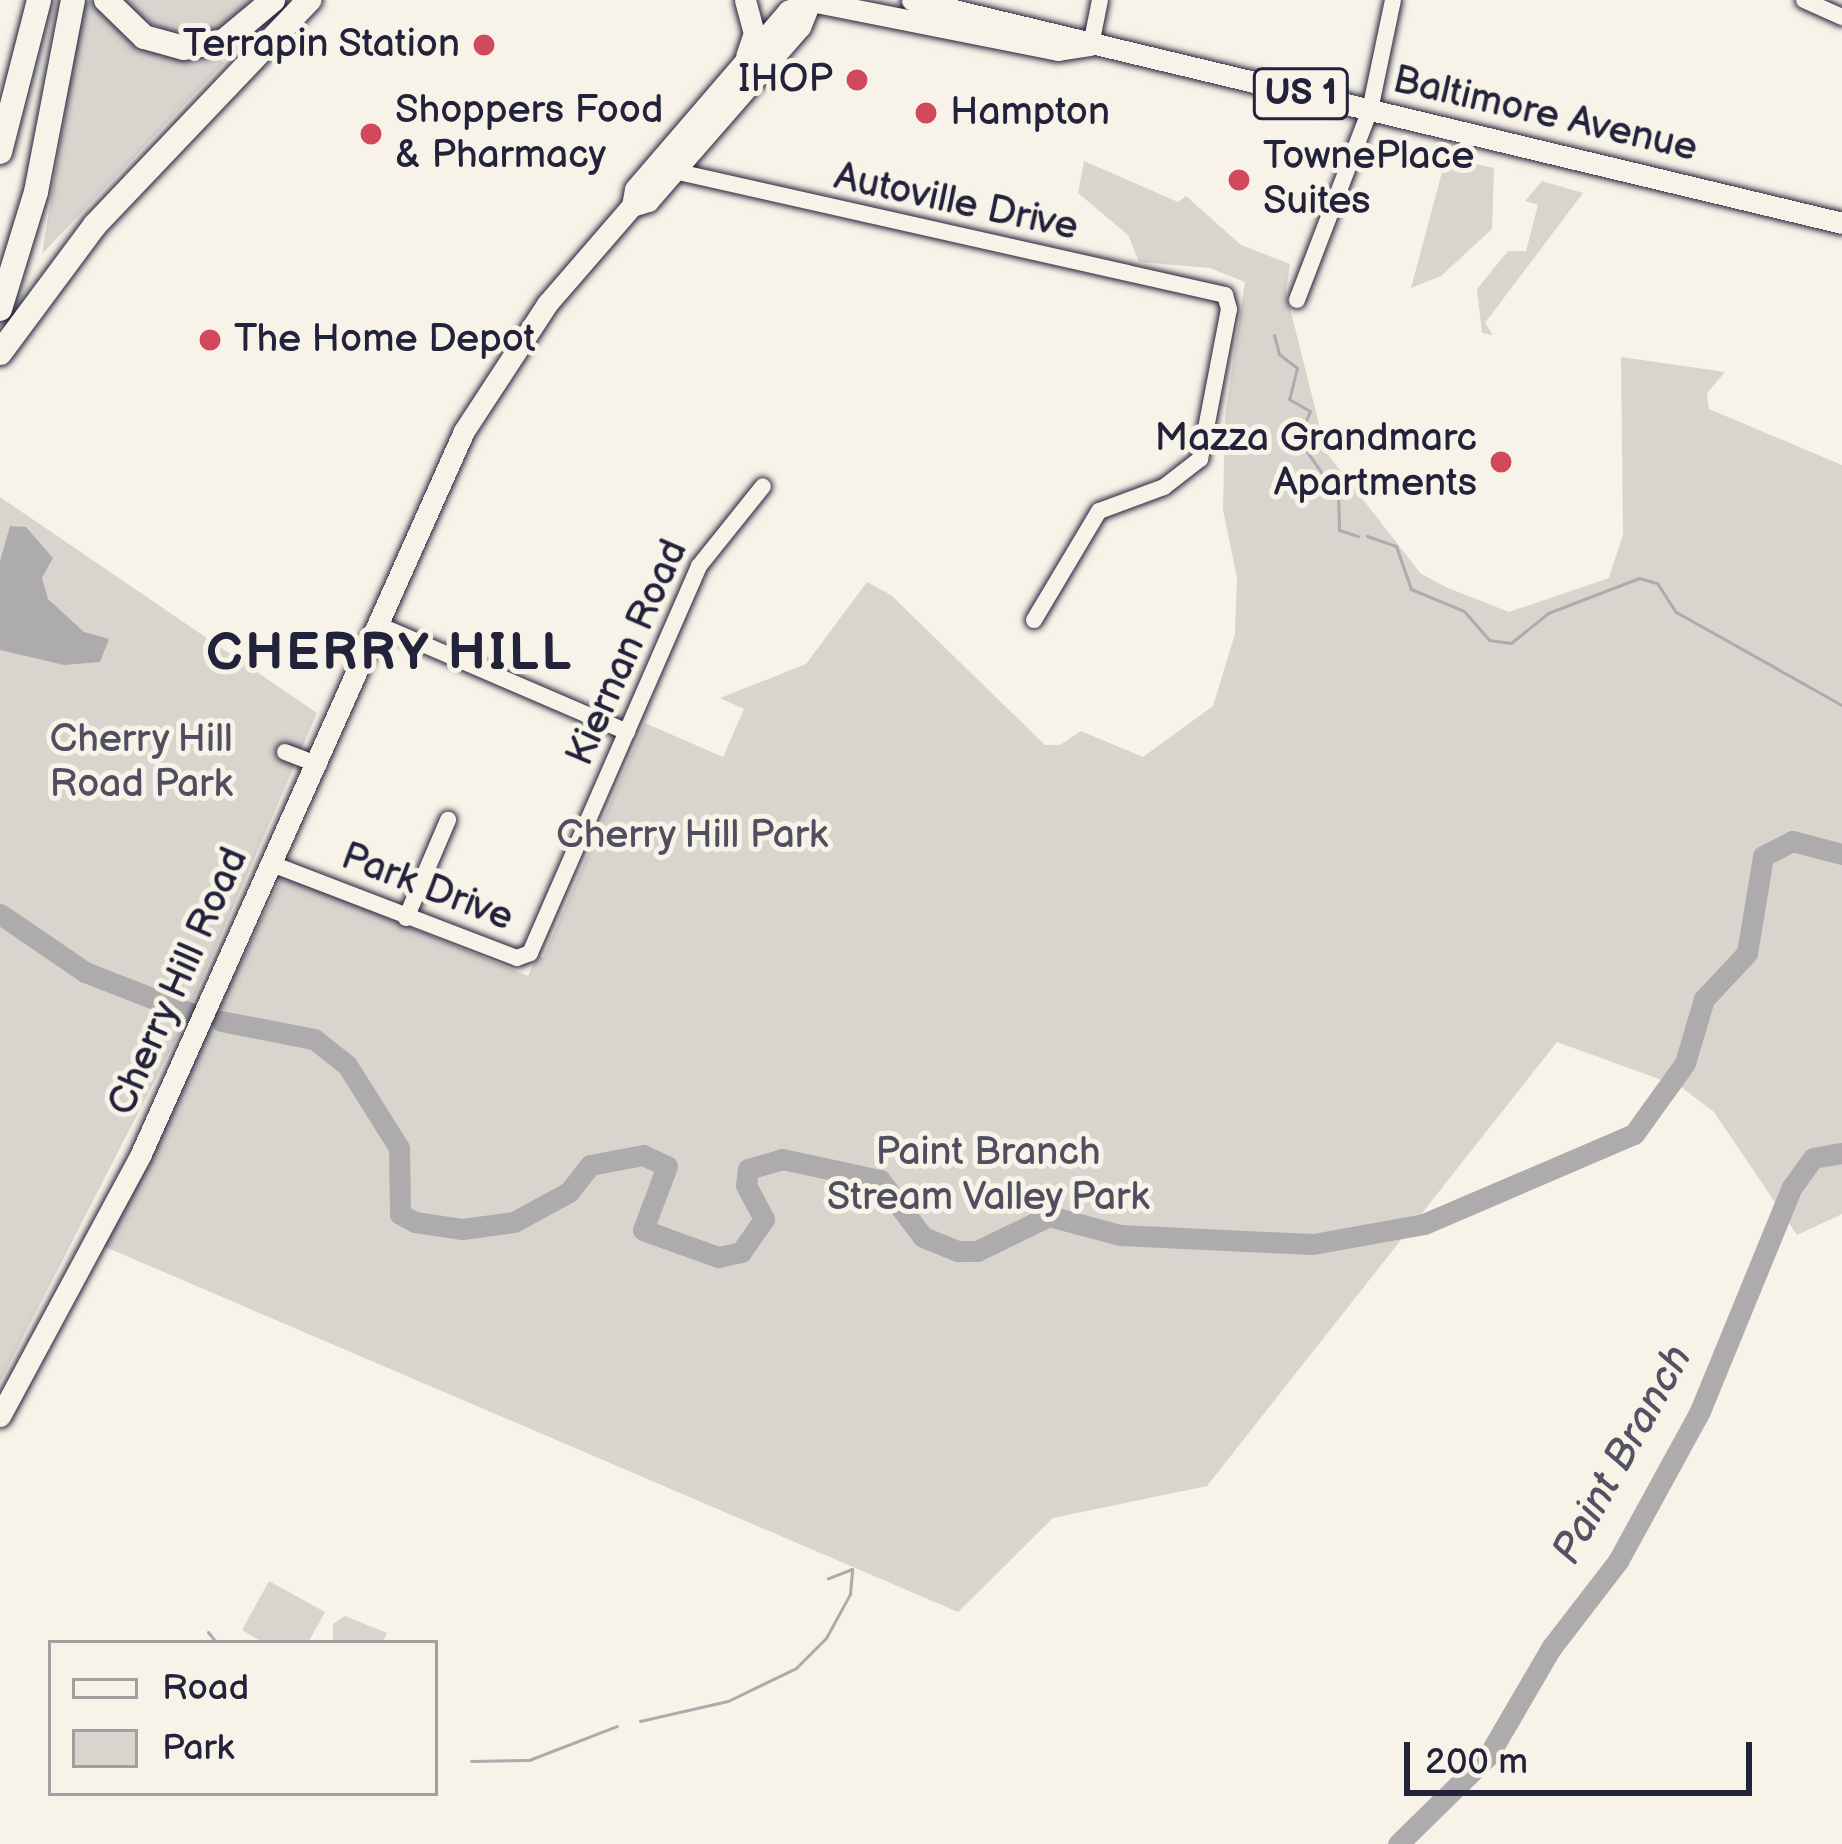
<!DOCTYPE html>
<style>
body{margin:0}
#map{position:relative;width:1842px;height:1844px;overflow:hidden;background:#f7f3e8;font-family:"Balsamiq Sans",sans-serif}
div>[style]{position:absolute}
.green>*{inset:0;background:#d8d5cf}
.water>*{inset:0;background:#aeabad}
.stream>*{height:3px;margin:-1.5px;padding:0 1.5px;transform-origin:1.5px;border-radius:1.5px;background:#aeabad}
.river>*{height:21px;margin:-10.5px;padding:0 10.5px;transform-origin:10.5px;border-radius:10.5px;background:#aeabad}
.roads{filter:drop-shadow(0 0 3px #22223b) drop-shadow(0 0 3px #22223b)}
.minor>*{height:16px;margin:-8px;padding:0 8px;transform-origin:8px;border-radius:8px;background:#f7f3e8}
.major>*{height:21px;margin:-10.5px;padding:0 10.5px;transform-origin:10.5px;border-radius:10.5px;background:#f7f3e8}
.highway>*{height:24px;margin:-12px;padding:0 12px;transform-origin:12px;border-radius:12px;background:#f7f3e8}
.dots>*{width:33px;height:33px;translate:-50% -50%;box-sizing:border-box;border:6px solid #f7f3e8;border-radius:50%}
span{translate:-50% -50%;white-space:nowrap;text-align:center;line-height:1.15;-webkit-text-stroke:10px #f7f3e8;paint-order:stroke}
.shield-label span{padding:3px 9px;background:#f7f3e8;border:3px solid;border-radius:9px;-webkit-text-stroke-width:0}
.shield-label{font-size:36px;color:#22223b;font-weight:700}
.poi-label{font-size:39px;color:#22223b}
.right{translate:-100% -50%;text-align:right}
.left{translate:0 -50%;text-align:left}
.street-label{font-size:39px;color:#22223b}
.park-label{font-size:39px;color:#504f60}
.water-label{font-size:42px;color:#535263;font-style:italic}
.district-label{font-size:51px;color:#22223b;font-weight:700;letter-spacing:3px}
.legend{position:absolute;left:48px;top:1640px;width:390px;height:156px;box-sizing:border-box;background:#f7f3e8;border:3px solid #a29fa3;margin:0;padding:15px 21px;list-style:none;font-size:36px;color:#22223b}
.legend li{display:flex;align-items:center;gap:24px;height:60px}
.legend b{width:60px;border:3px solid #a29fa3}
.scale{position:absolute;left:1404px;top:1742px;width:348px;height:54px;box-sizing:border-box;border:6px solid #22223b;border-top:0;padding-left:15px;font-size:36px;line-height:42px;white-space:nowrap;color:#22223b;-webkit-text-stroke:9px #f7f3e8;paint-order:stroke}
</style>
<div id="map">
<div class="green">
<div style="clip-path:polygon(90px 0,139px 46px,176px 58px,212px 52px,224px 63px,42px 254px,83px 4px)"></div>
<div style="clip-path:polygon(121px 0,260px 0,225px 29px,185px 38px,135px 17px)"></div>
<div style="clip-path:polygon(1446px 157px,1494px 168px,1492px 229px,1441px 276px,1411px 288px)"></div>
<div style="clip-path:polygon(1084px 161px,1178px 202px,1186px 196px,1241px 245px,1290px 264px,1286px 292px,1326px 452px,1421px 574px,1448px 588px,1509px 612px,1609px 578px,1623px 534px,1621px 357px,1725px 372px,1707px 393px,1709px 409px,1842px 465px,1842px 1214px,1797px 1235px,1714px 1112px,1681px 1087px,1557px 1042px,1207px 1486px,1053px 1518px,958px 1612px,103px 1246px,283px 875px,528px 976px,537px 955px,543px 958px,645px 723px,723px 757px,744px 709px,720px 698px,806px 664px,867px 582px,891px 595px,1045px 745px,1060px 745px,1081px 731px,1143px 757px,1213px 706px,1235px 634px,1237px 578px,1223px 510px,1225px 416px,1245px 282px,1210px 268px,1139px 262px,1128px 235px,1078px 193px)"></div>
<div style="clip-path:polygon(1542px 181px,1583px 193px,1485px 323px,1493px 335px,1482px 333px,1477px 289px,1508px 251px,1526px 251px,1538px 205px,1525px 201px)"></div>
<div style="clip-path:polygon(0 497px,317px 713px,178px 1035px,0 1382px)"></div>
<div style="clip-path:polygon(269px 1581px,325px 1612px,308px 1643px,264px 1643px,242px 1630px)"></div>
<div style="clip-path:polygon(345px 1616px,387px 1633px,382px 1643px,333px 1643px,333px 1624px)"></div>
</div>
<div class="water">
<div style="clip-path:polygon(10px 526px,26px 527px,53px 558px,42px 578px,48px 599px,84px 632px,109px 639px,100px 662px,64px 665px,0 650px,0 561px)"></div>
</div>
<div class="stream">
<div style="left:1274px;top:335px;width:20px;rotate:75deg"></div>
<div style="left:1279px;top:354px;width:23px;rotate:38deg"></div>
<div style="left:1297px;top:368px;width:32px;rotate:104deg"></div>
<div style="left:1289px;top:399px;width:24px;rotate:30deg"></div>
<div style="left:1310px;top:411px;width:30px;rotate:113deg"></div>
<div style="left:1298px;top:439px;width:70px;rotate:54.9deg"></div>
<div style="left:1338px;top:496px;width:34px;rotate:88deg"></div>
<div style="left:1339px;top:530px;width:20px;rotate:18deg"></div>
<div style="left:1367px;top:536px;width:31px;rotate:19deg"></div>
<div style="left:1396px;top:546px;width:46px;rotate:70.8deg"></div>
<div style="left:1411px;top:589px;width:57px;rotate:22.5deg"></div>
<div style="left:1464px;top:611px;width:38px;rotate:49deg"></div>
<div style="left:1489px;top:640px;width:22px;rotate:8deg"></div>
<div style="left:1511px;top:643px;width:48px;rotate:-39deg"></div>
<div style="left:1548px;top:613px;width:97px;rotate:-21deg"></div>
<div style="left:1639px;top:578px;width:19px;rotate:16deg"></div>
<div style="left:1657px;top:583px;width:35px;rotate:57deg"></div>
<div style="left:1676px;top:612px;width:190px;rotate:29.3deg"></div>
<div style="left:208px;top:1632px;width:14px;rotate:51deg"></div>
<div style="left:640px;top:1721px;width:90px;rotate:-12.8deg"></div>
<div style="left:728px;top:1701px;width:76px;rotate:-25.9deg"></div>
<div style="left:796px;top:1668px;width:42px;rotate:-45deg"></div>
<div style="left:826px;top:1638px;width:50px;rotate:-61.4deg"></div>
<div style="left:850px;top:1594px;width:25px;rotate:-85deg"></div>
<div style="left:852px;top:1569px;width:26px;rotate:159deg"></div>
<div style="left:471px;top:1761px;width:58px;rotate:-1deg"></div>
<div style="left:529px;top:1760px;width:94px;rotate:-21.1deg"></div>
</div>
<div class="river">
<div style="left:0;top:914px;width:103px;rotate:34.3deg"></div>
<div style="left:85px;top:972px;width:116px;rotate:21.3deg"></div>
<div style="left:221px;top:1021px;width:95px;rotate:11deg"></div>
<div style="left:314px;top:1039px;width:42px;rotate:38.2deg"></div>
<div style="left:347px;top:1065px;width:98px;rotate:57.9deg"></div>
<div style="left:399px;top:1148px;width:66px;rotate:89.1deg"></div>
<div style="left:400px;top:1214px;width:17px;rotate:28deg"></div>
<div style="left:415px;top:1222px;width:48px;rotate:8.5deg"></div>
<div style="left:462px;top:1229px;width:52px;rotate:-7.7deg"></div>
<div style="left:514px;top:1222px;width:63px;rotate:-28.6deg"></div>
<div style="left:569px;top:1192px;width:34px;rotate:-52deg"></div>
<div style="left:590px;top:1165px;width:54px;rotate:-10.7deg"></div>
<div style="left:643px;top:1155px;width:26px;rotate:25deg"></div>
<div style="left:667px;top:1166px;width:68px;rotate:110.6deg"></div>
<div style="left:643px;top:1230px;width:80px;rotate:19.8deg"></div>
<div style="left:718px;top:1257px;width:24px;rotate:-12deg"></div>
<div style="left:741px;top:1252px;width:40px;rotate:-55.1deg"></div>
<div style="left:764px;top:1219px;width:38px;rotate:-118deg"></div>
<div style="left:746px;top:1185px;width:16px;rotate:-83deg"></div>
<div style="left:748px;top:1169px;width:35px;rotate:-16deg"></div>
<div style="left:782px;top:1159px;width:100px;rotate:12.1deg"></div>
<div style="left:880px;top:1180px;width:71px;rotate:53deg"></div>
<div style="left:923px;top:1237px;width:38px;rotate:22deg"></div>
<div style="left:958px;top:1251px;width:19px"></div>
<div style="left:977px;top:1251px;width:80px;rotate:-25.9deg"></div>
<div style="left:1049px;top:1216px;width:73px;rotate:15deg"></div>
<div style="left:1120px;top:1235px;width:193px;rotate:2.7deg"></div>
<div style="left:1313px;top:1244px;width:113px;rotate:-10.2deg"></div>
<div style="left:1424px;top:1224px;width:228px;rotate:-23.2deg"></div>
<div style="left:1634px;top:1134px;width:87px;rotate:-54.3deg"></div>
<div style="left:1685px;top:1063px;width:67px;rotate:-73.5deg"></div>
<div style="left:1704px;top:999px;width:63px;rotate:-46.9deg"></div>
<div style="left:1747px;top:953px;width:98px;rotate:-80.6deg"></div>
<div style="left:1763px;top:856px;width:33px;rotate:-27deg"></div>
<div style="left:1792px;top:841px;width:52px;rotate:14.6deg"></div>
<div style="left:1398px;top:1844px;width:126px;rotate:-44.4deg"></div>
<div style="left:1488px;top:1756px;width:125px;rotate:-59.7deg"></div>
<div style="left:1551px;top:1648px;width:110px;rotate:-52.4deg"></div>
<div style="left:1618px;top:1561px;width:171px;rotate:-61.3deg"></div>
<div style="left:1700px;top:1411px;width:242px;rotate:-67.7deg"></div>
<div style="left:1792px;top:1187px;width:36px;rotate:-54deg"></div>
<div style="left:1813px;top:1158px;width:29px;rotate:-10deg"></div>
</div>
<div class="roads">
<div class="minor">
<div style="left:1804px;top:0;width:42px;rotate:24.1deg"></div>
<div style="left:1091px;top:45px;width:46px;rotate:-78.7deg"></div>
<div style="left:674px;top:171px;width:565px;rotate:12.68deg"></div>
<div style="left:1225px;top:295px;width:15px;rotate:74deg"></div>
<div style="left:1229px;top:309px;width:153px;rotate:100.9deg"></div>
<div style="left:1200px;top:459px;width:46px;rotate:142.1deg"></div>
<div style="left:1164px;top:487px;width:69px;rotate:159.7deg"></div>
<div style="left:1099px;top:511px;width:127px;rotate:120.8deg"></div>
<div style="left:1297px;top:300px;width:204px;rotate:-69deg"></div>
<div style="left:1370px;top:110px;width:112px;rotate:-78.2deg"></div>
<div style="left:381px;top:626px;width:268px;rotate:23.3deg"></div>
<div style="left:285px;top:752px;width:36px;rotate:21deg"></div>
<div style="left:272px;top:864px;width:262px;rotate:21deg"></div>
<div style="left:517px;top:958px;width:14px;rotate:-21deg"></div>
<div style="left:530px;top:953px;width:422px;rotate:-66.4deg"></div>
<div style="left:699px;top:566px;width:102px;rotate:-51.3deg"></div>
<div style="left:406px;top:918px;width:107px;rotate:-66.8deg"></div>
</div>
<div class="major">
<div style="left:745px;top:0;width:34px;rotate:75deg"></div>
<div style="left:754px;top:33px;width:24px;rotate:109deg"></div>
<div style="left:806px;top:0;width:257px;rotate:11.2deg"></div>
<div style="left:1058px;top:50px;width:33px;rotate:-9deg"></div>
<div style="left:912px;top:0;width:956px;rotate:13.48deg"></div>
<div style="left:632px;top:206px;width:17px;rotate:-17deg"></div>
<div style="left:648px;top:201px;width:231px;rotate:-48.9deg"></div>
<div style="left:800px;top:27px;width:29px;rotate:-68deg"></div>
<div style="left:0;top:1416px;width:295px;rotate:-61.7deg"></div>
<div style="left:140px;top:1156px;width:794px;rotate:-65.92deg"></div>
<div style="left:464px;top:431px;width:152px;rotate:-56.8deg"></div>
<div style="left:547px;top:304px;width:130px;rotate:-49.1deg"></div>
<div style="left:632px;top:206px;width:17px;rotate:-80deg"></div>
<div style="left:635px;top:189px;width:235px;rotate:-49.3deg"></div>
<div style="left:788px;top:11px;width:25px;rotate:-23deg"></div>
</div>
<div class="highway">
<div style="left:106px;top:0;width:53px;rotate:44.2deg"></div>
<div style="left:144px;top:37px;width:41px;rotate:15.4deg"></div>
<div style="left:184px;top:48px;width:41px;rotate:-9.9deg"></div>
<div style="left:224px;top:41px;width:64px;rotate:-39.9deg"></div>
<div style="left:0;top:152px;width:157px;rotate:-75.6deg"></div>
<div style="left:0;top:309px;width:122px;rotate:-72.9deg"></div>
<div style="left:36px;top:192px;width:196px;rotate:-79.1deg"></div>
<div style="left:0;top:353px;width:159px;rotate:-53.4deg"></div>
<div style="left:95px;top:225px;width:311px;rotate:-46.4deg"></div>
</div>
</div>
<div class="dots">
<div style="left:484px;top:45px;background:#d1495b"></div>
<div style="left:857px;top:80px;background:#d1495b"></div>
<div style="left:926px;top:113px;background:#d1495b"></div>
<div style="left:371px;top:134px;background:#d1495b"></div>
<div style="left:1239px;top:180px;background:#d1495b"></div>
<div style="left:210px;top:340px;background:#d1495b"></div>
<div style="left:1501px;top:462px;background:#d1495b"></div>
</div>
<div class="shield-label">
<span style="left:1301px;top:94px">US 1</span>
</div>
<div class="poi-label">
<span class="right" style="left:460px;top:45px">Terrapin Station</span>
<span class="right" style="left:833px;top:80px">IHOP</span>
<span class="left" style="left:395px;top:134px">Shoppers Food<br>&amp; Pharmacy</span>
<span class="left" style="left:950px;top:113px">Hampton</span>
<span class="left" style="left:1263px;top:180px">TownePlace<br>Suites</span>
<span class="left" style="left:234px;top:340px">The Home Depot</span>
<span class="right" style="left:1477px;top:462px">Mazza Grandmarc<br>Apartments</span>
</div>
<div class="street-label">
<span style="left:1545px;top:115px;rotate:13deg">Baltimore Avenue</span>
<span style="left:956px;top:203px;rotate:12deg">Autoville Drive</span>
<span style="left:628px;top:653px;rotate:-66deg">Kiernan Road</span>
<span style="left:427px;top:888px;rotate:21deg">Park Drive</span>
<span style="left:179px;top:982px;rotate:-66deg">Cherry Hill Road</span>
</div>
<div class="park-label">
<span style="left:141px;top:763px">Cherry Hill<br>Road Park</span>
<span style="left:692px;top:836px">Cherry Hill Park</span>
<span style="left:988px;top:1176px">Paint Branch<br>Stream Valley Park</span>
</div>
<div class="water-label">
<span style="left:1623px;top:1455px;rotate:-61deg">Paint Branch</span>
</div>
<div class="district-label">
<span style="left:390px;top:654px">CHERRY HILL</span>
</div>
<ul class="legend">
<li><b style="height:15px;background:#f7f3e8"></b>Road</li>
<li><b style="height:33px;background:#d8d5cf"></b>Park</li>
</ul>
<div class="scale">200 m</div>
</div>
